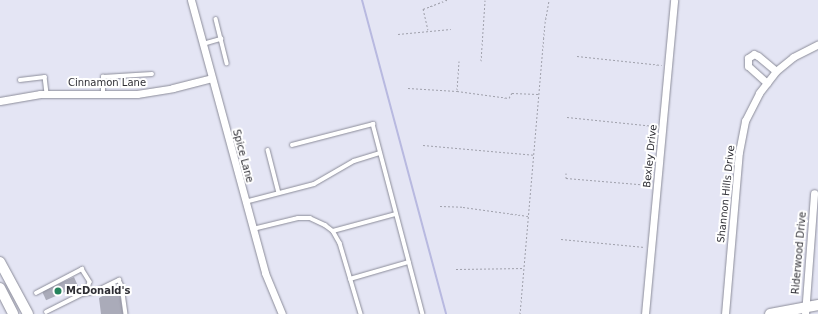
<!DOCTYPE html>
<style>
body{margin:0}
#map{position:relative;width:818px;height:314px;overflow:hidden;background:#e4e5f4;font-family:"DejaVu Sans",sans-serif}
div>[style]{position:absolute}
.stream>*{height:2px;margin:-1px;padding:0 1px;transform-origin:1px;border-radius:1px;background:#b8b9e0}
.building>*{inset:0;background:#aaabb9;transform-origin:0 0}
.path>*{height:1px;margin-top:-0.5px;transform-origin:0;background:repeating-linear-gradient(90deg,#a0a1ac 0 2px,transparent 0 4px)}
.roads{filter:drop-shadow(0 0 1px #8b8c99) drop-shadow(0 0 1px #8b8c99)}
.lane>*{height:3.5px;margin:-1.75px;padding:0 1.75px;transform-origin:1.75px;border-radius:1.75px;background:#fff}
.street>*{height:7px;margin:-3.5px;padding:0 3.5px;transform-origin:3.5px;border-radius:3.5px;background:#fff}
.secondary>*{height:10px;margin:-5px;padding:0 5px;transform-origin:5px;border-radius:5px;background:#fff}
.dots>*{width:11px;height:11px;translate:-50% -50%;box-sizing:border-box;border:2px solid #fff;border-radius:50%}
span{translate:-50% -50%;white-space:nowrap;text-align:center;line-height:1.15;-webkit-text-stroke:4px #fff;paint-order:stroke}
.street-label{font-size:10px;color:#2e2e34}
.poi-label{font-size:10px;color:#2e2e34;font-weight:700}
.left{translate:0 -50%;text-align:left}
</style>
<div id="map">
<div class="stream">
<div style="left:362px;top:0;width:325px;rotate:75deg"></div>
</div>
<div class="building">
<div style="left:74px;top:277px;width:10px;height:35px;rotate:66deg"></div>
<div style="clip-path:polygon(119px 287px,123px 314px,101px 314px,99px 298px)"></div>
</div>
<div class="path">
<div style="left:428px;top:30px;width:22px;rotate:-103deg"></div>
<div style="left:423px;top:9px;width:26px;rotate:-21deg"></div>
<div style="left:398px;top:34px;width:53px;rotate:-5.4deg"></div>
<div style="left:577px;top:56px;width:85px;rotate:6deg"></div>
<div style="left:481px;top:61px;width:61px;rotate:-86.2deg"></div>
<div style="left:408px;top:88px;width:49px;rotate:3.5deg"></div>
<div style="left:457px;top:91px;width:52px;rotate:7.7deg"></div>
<div style="left:509px;top:98px;width:6px;rotate:-59deg"></div>
<div style="left:512px;top:93px;width:26px;rotate:2deg"></div>
<div style="left:457px;top:90px;width:29px;rotate:-86deg"></div>
<div style="left:567px;top:117px;width:88px;rotate:5.8deg"></div>
<div style="left:423px;top:145px;width:111px;rotate:5.1deg"></div>
<div style="left:566px;top:173px;width:5px;rotate:90deg"></div>
<div style="left:566px;top:178px;width:84px;rotate:4.8deg"></div>
<div style="left:440px;top:206px;width:23px;rotate:2deg"></div>
<div style="left:463px;top:207px;width:66px;rotate:7.9deg"></div>
<div style="left:561px;top:239px;width:84px;rotate:5.4deg"></div>
<div style="left:456px;top:269px;width:68px;rotate:-0.8deg"></div>
<div style="left:520px;top:314px;width:292px;rotate:-85.1deg"></div>
<div style="left:545px;top:23px;width:23px;rotate:-80deg"></div>
</div>
<div class="roads">
<div class="lane">
<div style="left:216px;top:19px;width:21px;rotate:76deg"></div>
<div style="left:203px;top:44px;width:19px;rotate:-16deg"></div>
<div style="left:221px;top:39px;width:25px;rotate:76deg"></div>
<div style="left:20px;top:80px;width:25px;rotate:-7deg"></div>
<div style="left:45px;top:77px;width:17px;rotate:83deg"></div>
<div style="left:103px;top:95px;width:18px;rotate:-90deg"></div>
<div style="left:103px;top:77px;width:49px;rotate:-3.5deg"></div>
<div style="left:292px;top:145px;width:84px;rotate:-14.5deg"></div>
<div style="left:373px;top:124px;width:196px;rotate:75.3deg"></div>
<div style="left:268px;top:150px;width:44px;rotate:75.7deg"></div>
<div style="left:245px;top:202px;width:71px;rotate:-14.6deg"></div>
<div style="left:314px;top:184px;width:46px;rotate:-29.9deg"></div>
<div style="left:354px;top:161px;width:27px;rotate:-17deg"></div>
<div style="left:253px;top:229px;width:46px;rotate:-13.7deg"></div>
<div style="left:298px;top:218px;width:12px"></div>
<div style="left:310px;top:218px;width:17px;rotate:25deg"></div>
<div style="left:325px;top:225px;width:10px;rotate:37deg"></div>
<div style="left:333px;top:231px;width:14px;rotate:60deg"></div>
<div style="left:340px;top:243px;width:74px;rotate:73.5deg"></div>
<div style="left:333px;top:231px;width:65px;rotate:-15.1deg"></div>
<div style="left:350px;top:279px;width:61px;rotate:-16.1deg"></div>
<div style="left:36px;top:293px;width:52px;rotate:-27.6deg"></div>
<div style="left:82px;top:269px;width:15px;rotate:58deg"></div>
<div style="left:90px;top:282px;width:10px;rotate:107deg"></div>
<div style="left:46px;top:312px;width:40px;rotate:-26.6deg"></div>
<div style="left:82px;top:294px;width:12px;rotate:-9deg"></div>
<div style="left:94px;top:292px;width:28px;rotate:-26deg"></div>
<div style="left:119px;top:280px;width:7px;rotate:63deg"></div>
<div style="left:122px;top:286px;width:28px;rotate:82deg"></div>
</div>
<div class="street">
<div style="left:191px;top:0;width:283px;rotate:74.8deg"></div>
<div style="left:265px;top:273px;width:44px;rotate:67.5deg"></div>
<div style="left:767px;top:83px;width:25px;rotate:-138deg"></div>
<div style="left:748px;top:66px;width:8px;rotate:-90deg"></div>
<div style="left:748px;top:58px;width:7px;rotate:-34deg"></div>
<div style="left:754px;top:54px;width:4px;rotate:27deg"></div>
<div style="left:758px;top:56px;width:23px;rotate:40deg"></div>
<div style="left:0;top:101px;width:41px;rotate:-9.9deg"></div>
<div style="left:40px;top:94px;width:97px"></div>
<div style="left:137px;top:94px;width:36px;rotate:-9deg"></div>
<div style="left:173px;top:88px;width:40px;rotate:-14.4deg"></div>
<div style="left:645px;top:314px;width:315px;rotate:-84.7deg"></div>
<div style="left:725px;top:314px;width:163px;rotate:-85.1deg"></div>
<div style="left:739px;top:152px;width:32px;rotate:-79deg"></div>
<div style="left:745px;top:121px;width:31px;rotate:-63deg"></div>
<div style="left:759px;top:93px;width:28px;rotate:-52deg"></div>
<div style="left:776px;top:71px;width:22px;rotate:-39deg"></div>
<div style="left:793px;top:57px;width:28px;rotate:-27deg"></div>
<div style="left:805px;top:314px;width:121px;rotate:-85.7deg"></div>
</div>
<div class="secondary">
<div style="left:0;top:262px;width:59px;rotate:61.7deg"></div>
<div style="left:0;top:288px;width:29px;rotate:63deg"></div>
<div style="left:770px;top:314px;width:49px;rotate:-10.6deg"></div>
</div>
</div>
<div class="dots">
<div style="left:58px;top:291px;background:#24835b"></div>
</div>
<div class="street-label">
<span style="left:107px;top:83px">Cinnamon Lane</span>
<span style="left:243px;top:156px;rotate:75deg">Spice Lane</span>
<span style="left:650px;top:156px;rotate:-84deg">Bexley Drive</span>
<span style="left:726px;top:194px;rotate:-84deg">Shannon Hills Drive</span>
<span style="left:799px;top:253px;rotate:-85deg">Riderwood Drive</span>
</div>
<div class="poi-label">
<span class="left" style="left:66px;top:291px">McDonald's</span>
</div>
</div>
